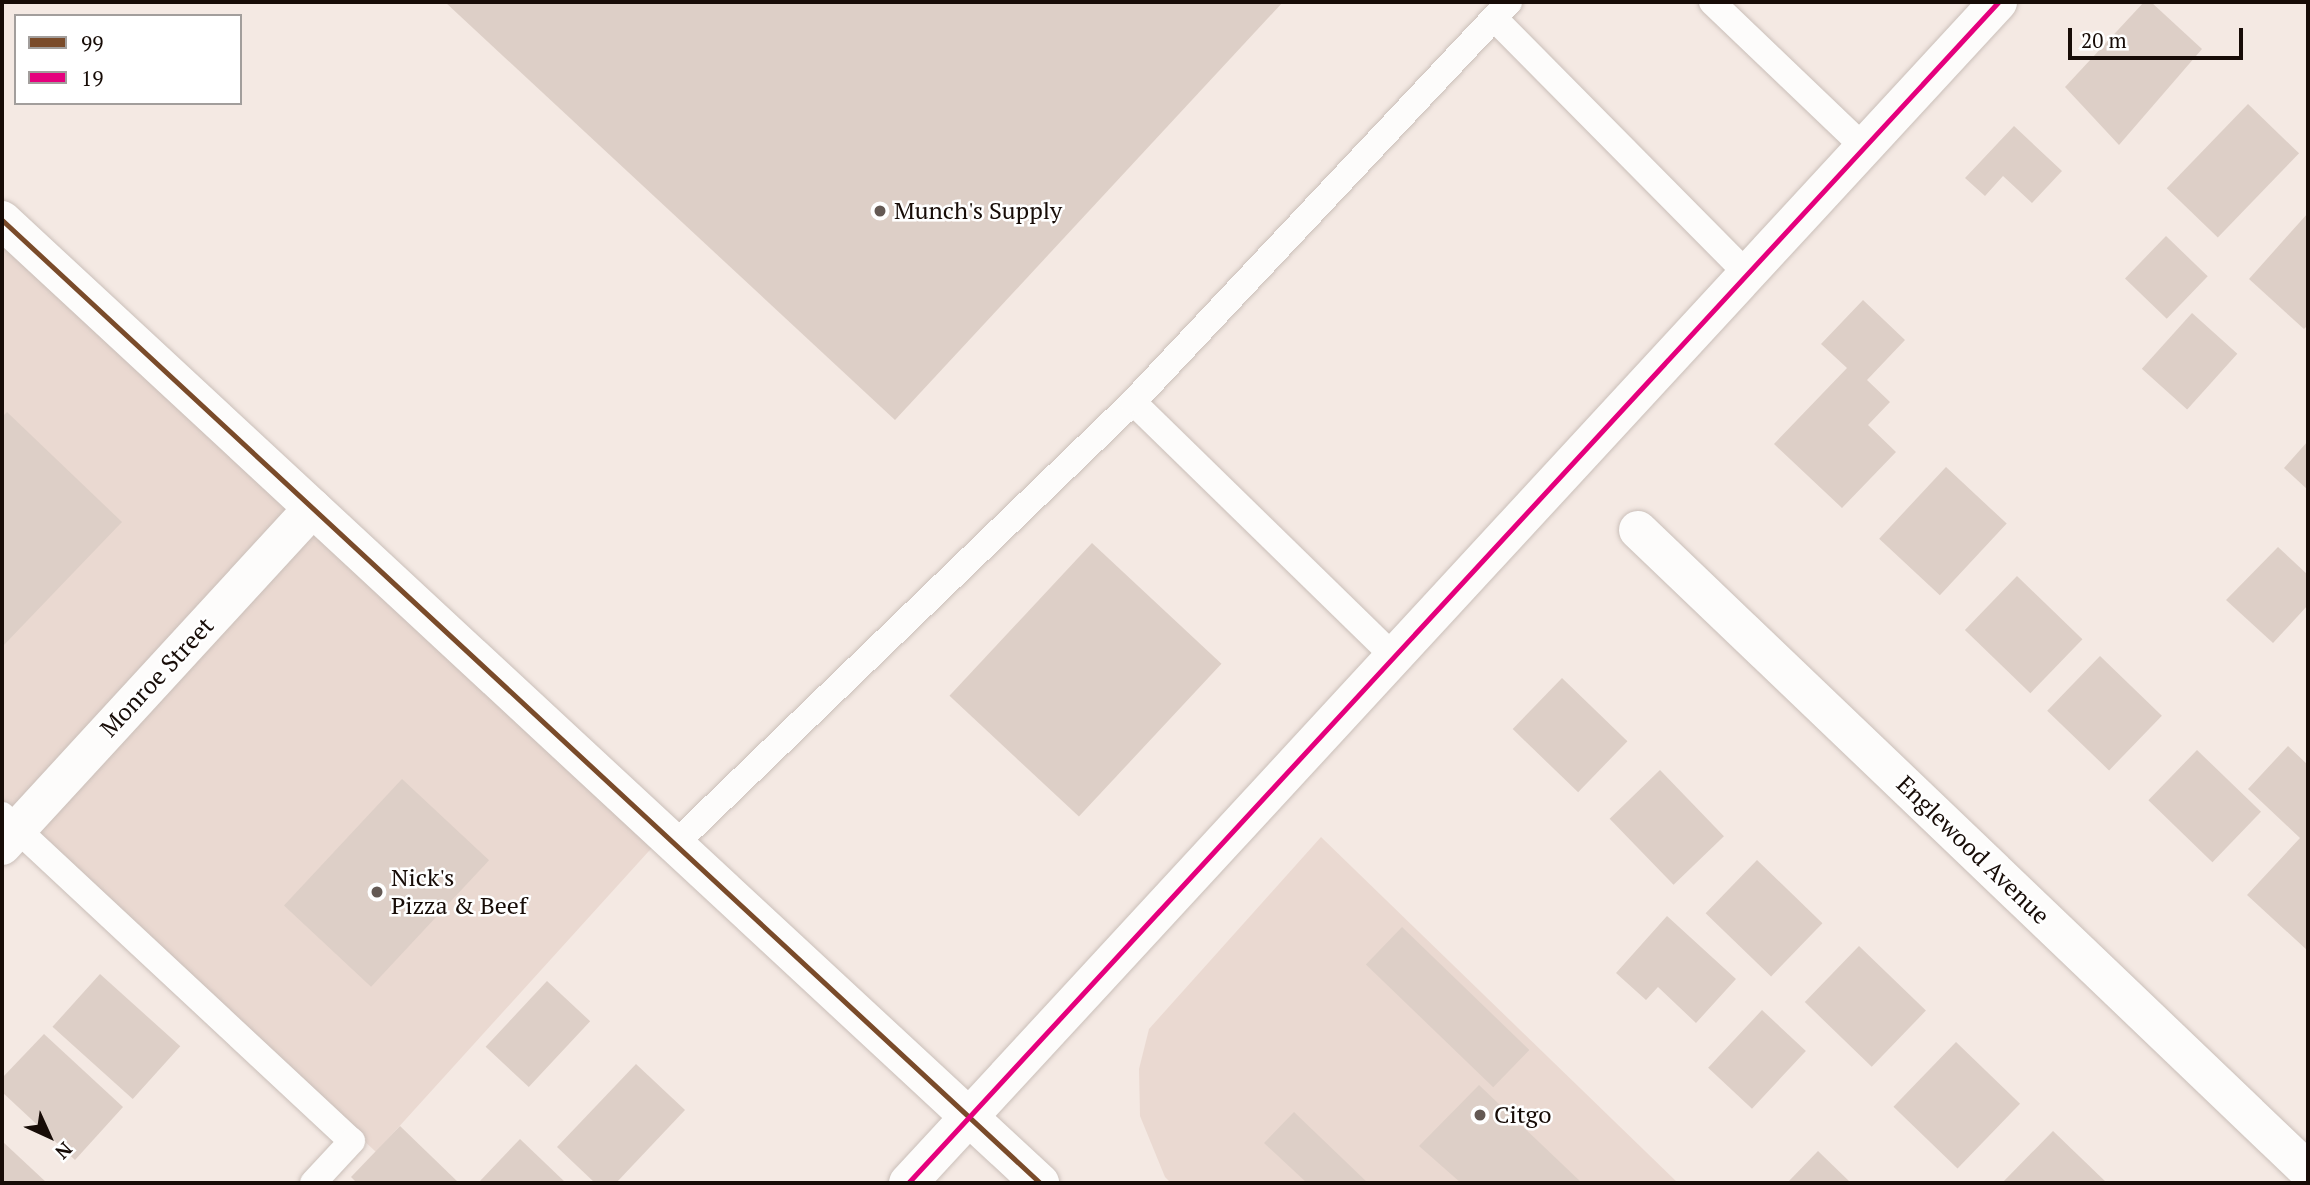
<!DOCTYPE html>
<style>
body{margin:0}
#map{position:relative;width:2310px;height:1185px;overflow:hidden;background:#f4e9e3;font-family:"PT Serif",serif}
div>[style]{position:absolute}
.commercial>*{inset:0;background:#ead9d1}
.building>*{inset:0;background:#ddcfc7;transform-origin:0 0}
.roads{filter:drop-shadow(0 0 2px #cabfb9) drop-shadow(0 0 2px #cabfb9)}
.lane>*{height:26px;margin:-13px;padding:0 13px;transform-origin:13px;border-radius:13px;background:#fdfcfb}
.street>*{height:38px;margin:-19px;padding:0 19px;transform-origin:19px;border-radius:19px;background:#fdfcfb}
.secondary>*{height:38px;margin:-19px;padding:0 19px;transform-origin:19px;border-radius:19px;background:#fdfcfb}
.primary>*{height:38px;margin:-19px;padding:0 19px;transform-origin:19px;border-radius:19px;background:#fdfcfb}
.bus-1>*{height:5px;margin:-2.5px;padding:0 2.5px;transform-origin:2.5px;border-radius:2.5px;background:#7a4b2a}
.bus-2>*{height:5px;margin:-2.5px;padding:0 2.5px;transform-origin:2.5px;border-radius:2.5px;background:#e5007d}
.dots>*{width:19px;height:19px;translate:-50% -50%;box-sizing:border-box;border:4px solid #fff;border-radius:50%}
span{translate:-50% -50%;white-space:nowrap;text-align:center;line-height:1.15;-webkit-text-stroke:5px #fff;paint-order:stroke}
.poi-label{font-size:24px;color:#170c07}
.left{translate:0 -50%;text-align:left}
.street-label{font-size:24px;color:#170c07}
.frame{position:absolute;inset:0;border:4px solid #170c07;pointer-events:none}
.legend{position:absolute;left:14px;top:14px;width:228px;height:91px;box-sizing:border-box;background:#fff;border:2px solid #a29e9c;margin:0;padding:9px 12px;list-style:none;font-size:21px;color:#170c07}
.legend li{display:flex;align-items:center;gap:14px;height:35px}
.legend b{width:35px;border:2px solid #a29e9c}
.north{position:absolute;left:14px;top:1101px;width:70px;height:70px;-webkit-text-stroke:5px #fff;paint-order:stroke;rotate:135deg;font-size:19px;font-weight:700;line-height:28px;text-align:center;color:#170c07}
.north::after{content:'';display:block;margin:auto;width:24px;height:32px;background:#170c07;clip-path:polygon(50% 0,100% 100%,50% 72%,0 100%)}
.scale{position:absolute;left:2068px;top:28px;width:175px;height:32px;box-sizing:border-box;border:4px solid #170c07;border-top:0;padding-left:9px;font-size:21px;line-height:24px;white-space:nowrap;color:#170c07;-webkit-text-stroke:5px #fff;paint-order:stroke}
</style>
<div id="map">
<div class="commercial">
<div style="clip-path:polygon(2px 232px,658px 841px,376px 1152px,2px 802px)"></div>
<div style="clip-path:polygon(1321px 837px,1678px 1183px,1171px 1183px,1165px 1177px,1140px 1116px,1139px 1069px,1149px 1029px)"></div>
</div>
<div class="building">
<div style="clip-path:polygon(445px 2px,1283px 2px,895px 420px)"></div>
<div style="clip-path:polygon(2144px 2px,2151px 2px,2202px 49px,2119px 145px,2065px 87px)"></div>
<div style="left:2248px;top:104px;width:71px;height:117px;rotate:44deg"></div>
<div style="clip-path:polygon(2014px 126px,2062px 171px,2032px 203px,2003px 176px,1985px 196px,1965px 178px)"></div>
<div style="clip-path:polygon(2308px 213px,2308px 325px,2304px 329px,2249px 279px)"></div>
<div style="left:2166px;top:236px;width:58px;height:59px;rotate:44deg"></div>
<div style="clip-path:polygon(1863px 300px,1905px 340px,1867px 380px,1890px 402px,1868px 425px,1896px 452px,1842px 508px,1774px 444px,1847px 368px,1821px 344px)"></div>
<div style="left:2192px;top:313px;width:61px;height:75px;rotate:42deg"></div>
<div style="clip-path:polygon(7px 412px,122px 522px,2px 647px,2px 417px)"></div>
<div style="clip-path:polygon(2308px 441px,2308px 490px,2284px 468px)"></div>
<div style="left:1946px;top:467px;width:83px;height:98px;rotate:43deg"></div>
<div style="left:1092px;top:543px;width:177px;height:209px;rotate:43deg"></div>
<div style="clip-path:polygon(2278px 547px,2308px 575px,2308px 605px,2273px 643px,2226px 600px)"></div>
<div style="left:2017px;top:576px;width:91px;height:75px;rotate:44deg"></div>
<div style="left:2100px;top:656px;width:86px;height:76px;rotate:44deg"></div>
<div style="left:1562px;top:678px;width:91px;height:71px;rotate:44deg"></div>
<div style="clip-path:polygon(2288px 746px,2308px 765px,2308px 951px,2247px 895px,2300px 838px,2248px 789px)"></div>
<div style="left:2197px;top:750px;width:89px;height:70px;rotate:44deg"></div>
<div style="left:1660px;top:770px;width:92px;height:70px;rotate:46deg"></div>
<div style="left:402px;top:779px;width:119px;height:173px;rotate:43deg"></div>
<div style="left:1757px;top:860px;width:91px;height:74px;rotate:44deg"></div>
<div style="clip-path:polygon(1667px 916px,1736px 979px,1696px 1023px,1658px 987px,1646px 1000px,1616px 973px)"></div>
<div style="left:1402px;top:927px;width:177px;height:52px;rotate:44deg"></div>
<div style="left:1859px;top:946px;width:93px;height:78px;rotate:44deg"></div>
<div style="left:100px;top:974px;width:108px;height:71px;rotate:42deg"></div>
<div style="left:547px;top:981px;width:59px;height:90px;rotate:43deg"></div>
<div style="left:1762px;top:1010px;width:60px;height:79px;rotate:43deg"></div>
<div style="clip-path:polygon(44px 1034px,123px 1107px,75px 1160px,2px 1092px,2px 1078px)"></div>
<div style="left:1956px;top:1042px;width:89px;height:90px;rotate:44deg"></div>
<div style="clip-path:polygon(636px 1064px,685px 1110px,616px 1183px,595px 1183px,557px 1147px)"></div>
<div style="clip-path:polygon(1479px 1085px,1582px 1183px,1461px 1183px,1419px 1146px)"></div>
<div style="clip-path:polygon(1294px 1112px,1368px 1183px,1307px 1183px,1264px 1143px)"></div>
<div style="clip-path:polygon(400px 1126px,459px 1183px,357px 1183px,351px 1177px)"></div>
<div style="clip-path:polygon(2053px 1131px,2107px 1183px,2002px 1183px)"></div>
<div style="clip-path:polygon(520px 1139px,566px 1183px,480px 1181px)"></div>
<div style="clip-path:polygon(2px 1141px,47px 1183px,2px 1183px)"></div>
<div style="clip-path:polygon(1818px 1151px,1851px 1183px,1787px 1183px)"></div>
</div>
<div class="roads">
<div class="lane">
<div style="left:1712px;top:2px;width:211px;rotate:43.7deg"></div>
<div style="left:1494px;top:18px;width:361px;rotate:45.3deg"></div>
<div style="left:1133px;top:402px;width:366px;rotate:44.3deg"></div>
<div style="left:2px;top:815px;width:478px;rotate:43deg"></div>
<div style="left:352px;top:1141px;width:57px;rotate:132.9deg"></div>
<div style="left:675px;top:844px;width:636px;rotate:-43.98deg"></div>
<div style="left:1133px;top:402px;width:549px;rotate:-46.77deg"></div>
</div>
<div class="street">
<div style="left:1638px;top:530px;width:927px;rotate:43.73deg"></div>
<div style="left:2px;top:846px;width:459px;rotate:-47.4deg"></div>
</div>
<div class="secondary">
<div style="left:908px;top:1183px;width:1607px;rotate:-47.29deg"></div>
</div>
<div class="primary">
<div style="left:2px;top:220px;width:1416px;rotate:42.85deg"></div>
</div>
</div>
<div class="bus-1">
<div style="left:2px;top:220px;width:1416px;rotate:42.85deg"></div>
</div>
<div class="bus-2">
<div style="left:908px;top:1183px;width:1607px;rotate:-47.29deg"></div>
</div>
<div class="dots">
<div style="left:880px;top:211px;background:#645954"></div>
<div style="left:377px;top:892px;background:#645954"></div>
<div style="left:1480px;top:1115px;background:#645954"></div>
</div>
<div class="poi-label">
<span class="left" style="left:894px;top:211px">Munch's Supply</span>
<span class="left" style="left:391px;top:892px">Nick's<br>Pizza &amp; Beef</span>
<span class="left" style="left:1494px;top:1115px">Citgo</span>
</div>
<div class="street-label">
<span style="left:157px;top:677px;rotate:-47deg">Monroe Street</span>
<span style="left:1973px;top:850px;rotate:44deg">Englewood Avenue</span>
</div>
<div class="frame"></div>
<ul class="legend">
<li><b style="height:9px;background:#7a4b2a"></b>99</li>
<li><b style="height:9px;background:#e5007d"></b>19</li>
</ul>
<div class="north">N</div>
<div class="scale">20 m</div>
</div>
